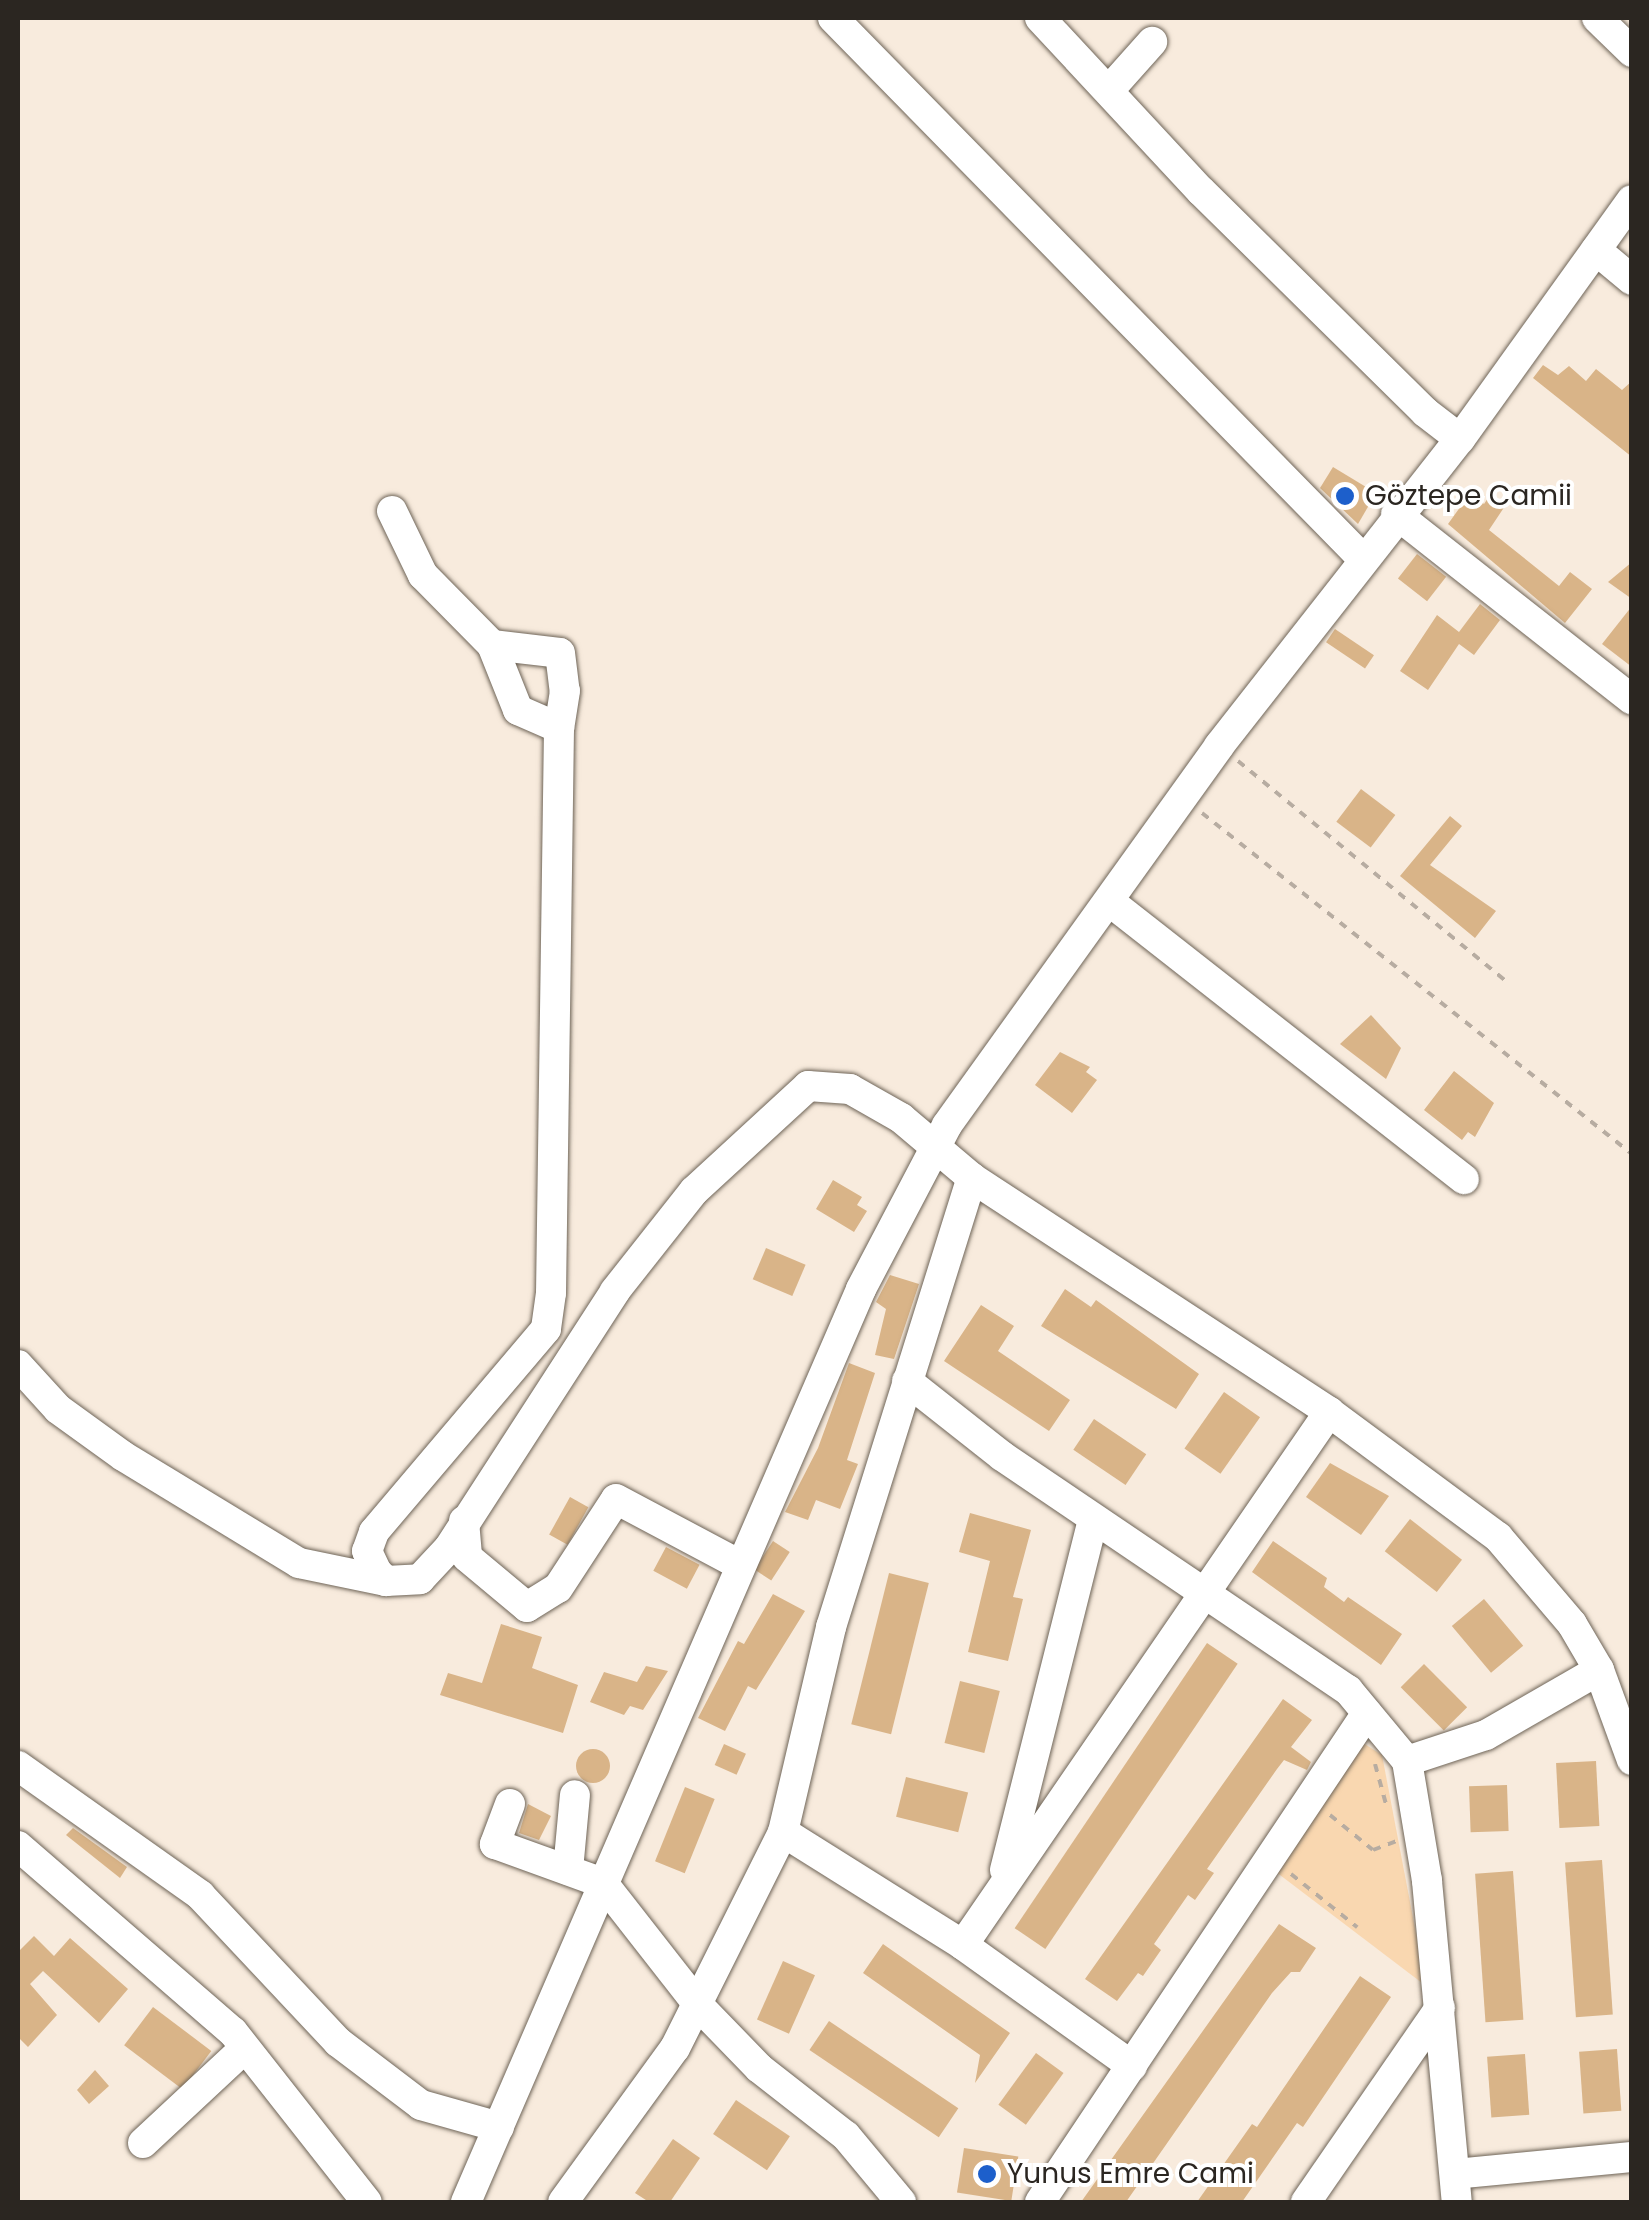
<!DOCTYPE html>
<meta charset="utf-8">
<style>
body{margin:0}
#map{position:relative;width:1649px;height:2220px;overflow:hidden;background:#f8ebdd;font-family:Poppins,sans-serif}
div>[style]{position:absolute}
.green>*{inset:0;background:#f9d7b0}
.building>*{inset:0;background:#d9b488;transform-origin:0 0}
.round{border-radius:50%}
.path>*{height:4px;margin-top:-2px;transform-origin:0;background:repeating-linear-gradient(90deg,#b7aca1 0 8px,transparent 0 16px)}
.roads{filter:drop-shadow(0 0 2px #6e6457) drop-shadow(0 0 2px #6e6457)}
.minor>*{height:30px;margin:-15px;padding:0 15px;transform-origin:15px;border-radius:15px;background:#fff}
.dots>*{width:28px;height:28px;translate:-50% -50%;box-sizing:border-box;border:5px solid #fff;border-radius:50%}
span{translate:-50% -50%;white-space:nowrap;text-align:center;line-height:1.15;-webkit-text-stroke:8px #fff;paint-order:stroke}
.poi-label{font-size:28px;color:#2b2621}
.left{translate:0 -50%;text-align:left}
.frame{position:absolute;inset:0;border:20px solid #2b2621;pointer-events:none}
</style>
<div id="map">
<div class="green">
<div style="clip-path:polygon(1363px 1743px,1382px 1755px,1426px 1986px,1276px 1872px)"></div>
</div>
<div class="building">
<div style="clip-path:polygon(1543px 365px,1558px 375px,1569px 366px,1586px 381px,1596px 369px,1622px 390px,1632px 381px,1632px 457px,1533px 378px)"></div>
<div style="clip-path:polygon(1333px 467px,1376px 493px,1358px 524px,1320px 488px)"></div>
<div style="clip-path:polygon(1471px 492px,1484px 504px,1490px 495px,1505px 506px,1489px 530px,1559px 586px,1570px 572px,1592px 589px,1565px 623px,1448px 524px)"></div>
<div style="left:1417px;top:554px;width:37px;height:31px;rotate:38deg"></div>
<div style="clip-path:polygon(1632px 562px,1632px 599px,1608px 582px)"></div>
<div style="clip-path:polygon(1480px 604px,1500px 620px,1474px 655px,1459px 644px,1428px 690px,1400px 671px,1437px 615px,1459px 632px)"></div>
<div style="clip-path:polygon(1632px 606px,1632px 667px,1602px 644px)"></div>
<div style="left:1335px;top:629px;width:47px;height:16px;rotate:34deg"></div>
<div style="left:1361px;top:789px;width:43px;height:41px;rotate:37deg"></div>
<div style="clip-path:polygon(1450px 816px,1462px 826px,1430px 865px,1496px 911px,1475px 938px,1400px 876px)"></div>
<div style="clip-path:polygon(1371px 1015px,1401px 1048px,1386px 1079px,1340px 1044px)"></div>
<div style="clip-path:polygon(1060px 1052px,1090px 1067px,1086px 1072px,1097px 1080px,1072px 1113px,1035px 1085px)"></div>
<div style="clip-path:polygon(1454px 1071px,1494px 1103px,1475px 1137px,1468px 1132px,1462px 1140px,1424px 1110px)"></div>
<div style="clip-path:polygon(833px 1180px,862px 1197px,857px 1205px,867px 1211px,854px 1232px,816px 1209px)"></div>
<div style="left:766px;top:1248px;width:43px;height:34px;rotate:23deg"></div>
<div style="clip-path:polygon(890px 1275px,919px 1284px,894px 1359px,875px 1355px,886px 1309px,876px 1302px)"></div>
<div style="clip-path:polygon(1065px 1289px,1091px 1307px,1096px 1300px,1199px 1374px,1176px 1409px,1041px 1326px)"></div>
<div style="clip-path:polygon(981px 1305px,1014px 1326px,998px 1351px,1070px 1400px,1049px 1431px,944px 1361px)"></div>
<div style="clip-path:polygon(849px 1363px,875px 1373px,847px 1460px,858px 1464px,840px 1509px,816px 1500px,808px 1520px,785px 1512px,818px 1448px)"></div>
<div style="left:1224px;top:1392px;width:44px;height:69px;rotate:35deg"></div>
<div style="left:1094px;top:1419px;width:63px;height:37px;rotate:34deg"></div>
<div style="clip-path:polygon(1330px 1463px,1389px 1496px,1361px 1535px,1306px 1497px)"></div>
<div style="left:570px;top:1497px;width:21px;height:43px;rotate:29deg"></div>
<div style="clip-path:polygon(970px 1513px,1031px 1530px,1013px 1597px,1023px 1599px,1008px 1661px,968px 1652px,990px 1561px,959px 1552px)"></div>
<div style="left:1410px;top:1519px;width:66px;height:41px;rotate:38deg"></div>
<div style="left:773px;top:1541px;width:20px;height:34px;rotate:33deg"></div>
<div style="clip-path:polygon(1273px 1541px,1327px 1578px,1324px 1587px,1344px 1602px,1348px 1597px,1402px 1634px,1381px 1665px,1252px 1572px)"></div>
<div style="left:666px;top:1547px;width:38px;height:27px;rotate:28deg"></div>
<div style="left:889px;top:1573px;width:41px;height:156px;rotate:14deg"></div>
<div style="clip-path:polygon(773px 1594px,805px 1611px,756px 1690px,748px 1686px,725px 1731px,698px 1718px,738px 1641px,744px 1644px)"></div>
<div style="left:1484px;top:1599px;width:61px;height:42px;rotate:50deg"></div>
<div style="clip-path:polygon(501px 1624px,542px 1637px,532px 1668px,578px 1685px,563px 1733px,440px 1695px,448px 1673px,482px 1683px)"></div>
<div style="left:1207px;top:1643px;width:37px;height:344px;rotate:34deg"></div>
<div style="left:1424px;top:1664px;width:61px;height:33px;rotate:45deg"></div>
<div style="clip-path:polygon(646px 1666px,668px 1671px,643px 1710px,630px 1706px,624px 1715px,590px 1702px,604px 1672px,637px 1682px)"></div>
<div style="left:960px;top:1681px;width:41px;height:64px;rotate:14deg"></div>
<div style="clip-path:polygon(1283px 1699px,1312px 1720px,1291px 1747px,1311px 1762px,1307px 1770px,1284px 1760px,1277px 1769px,1207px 1869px,1214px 1873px,1195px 1900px,1188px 1895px,1154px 1944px,1161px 1950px,1143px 1976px,1138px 1973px,1117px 2001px,1085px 1979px)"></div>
<div style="left:724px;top:1744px;width:24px;height:23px;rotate:24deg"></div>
<div class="round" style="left:576px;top:1749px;width:34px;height:34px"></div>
<div style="left:1596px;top:1761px;width:65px;height:40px;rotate:87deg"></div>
<div style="left:906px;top:1777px;width:64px;height:41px;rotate:14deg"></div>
<div style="left:1507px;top:1785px;width:46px;height:38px;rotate:88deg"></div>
<div style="left:685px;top:1787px;width:32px;height:80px;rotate:22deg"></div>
<div style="clip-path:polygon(528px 1804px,551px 1816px,539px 1840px,519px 1833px)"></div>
<div style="clip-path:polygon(73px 1828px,127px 1867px,120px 1878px,66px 1835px)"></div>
<div style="left:1602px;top:1860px;width:155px;height:37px;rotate:86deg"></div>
<div style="left:1513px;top:1871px;width:149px;height:38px;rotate:86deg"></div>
<div style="clip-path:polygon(1279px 1924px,1316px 1948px,1300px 1972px,1291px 1972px,1272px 1993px,1126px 2202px,1081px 2202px)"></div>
<div style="clip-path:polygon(34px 1936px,54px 1956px,70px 1938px,128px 1989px,99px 2023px,43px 1971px,30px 1984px,57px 2015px,28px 2047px,18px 2037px,18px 1952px)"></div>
<div style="clip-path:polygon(883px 1944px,1010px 2033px,975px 2083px,980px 2055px,863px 1973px)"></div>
<div style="left:783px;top:1961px;width:35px;height:64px;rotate:24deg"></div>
<div style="clip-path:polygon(1360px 1976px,1391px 1997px,1303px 2127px,1297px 2123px,1242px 2202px,1197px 2202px,1252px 2124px,1257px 2127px)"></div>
<div style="left:153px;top:2007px;width:73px;height:48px;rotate:37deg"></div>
<div style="left:829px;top:2021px;width:156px;height:35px;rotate:34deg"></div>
<div style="left:1617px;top:2049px;width:62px;height:38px;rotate:86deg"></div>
<div style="left:1036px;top:2053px;width:34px;height:64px;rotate:36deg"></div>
<div style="left:1525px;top:2054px;width:61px;height:38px;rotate:86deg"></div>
<div style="clip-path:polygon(95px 2070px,109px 2086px,89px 2104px,77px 2090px)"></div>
<div style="left:736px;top:2100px;width:65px;height:41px;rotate:34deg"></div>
<div style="clip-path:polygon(673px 2139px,700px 2158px,670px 2202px,649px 2202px,635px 2193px)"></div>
<div style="left:964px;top:2148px;width:55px;height:45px;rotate:9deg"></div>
</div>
<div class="path">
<div style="left:1238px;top:761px;width:345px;rotate:39.4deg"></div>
<div style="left:1202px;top:813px;width:549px;rotate:38.42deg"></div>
<div style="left:1375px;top:1764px;width:46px;rotate:74.7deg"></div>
<div style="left:1330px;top:1815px;width:55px;rotate:39.1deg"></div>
<div style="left:1373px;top:1850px;width:25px;rotate:-21deg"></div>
<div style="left:1291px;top:1874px;width:85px;rotate:38.8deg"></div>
</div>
<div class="roads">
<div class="minor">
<div style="left:833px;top:18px;width:756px;rotate:45.59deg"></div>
<div style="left:1040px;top:18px;width:236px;rotate:47.1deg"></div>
<div style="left:1201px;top:191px;width:315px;rotate:44.6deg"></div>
<div style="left:1425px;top:412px;width:44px;rotate:37.6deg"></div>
<div style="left:1597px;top:18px;width:49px;rotate:44.2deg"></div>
<div style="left:1111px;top:88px;width:62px;rotate:-48.3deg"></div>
<div style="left:1596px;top:250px;width:47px;rotate:39.8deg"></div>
<div style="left:392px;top:511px;width:71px;rotate:64.2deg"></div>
<div style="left:423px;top:575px;width:98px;rotate:45.4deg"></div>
<div style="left:492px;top:645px;width:68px;rotate:6.7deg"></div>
<div style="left:560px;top:653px;width:38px;rotate:83deg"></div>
<div style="left:565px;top:691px;width:37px;rotate:99deg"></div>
<div style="left:1396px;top:514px;width:300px;rotate:38.2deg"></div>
<div style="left:492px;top:645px;width:70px;rotate:68.2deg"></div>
<div style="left:518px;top:710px;width:45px;rotate:23.7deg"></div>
<div style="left:559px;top:728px;width:565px;rotate:90.81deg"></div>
<div style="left:551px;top:1293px;width:36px;rotate:98deg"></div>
<div style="left:546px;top:1329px;width:266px;rotate:130.3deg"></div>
<div style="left:374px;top:1532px;width:20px;rotate:110deg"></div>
<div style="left:367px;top:1551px;width:23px;rotate:65deg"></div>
<div style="left:377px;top:1572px;width:13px;rotate:45deg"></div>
<div style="left:386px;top:1581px;width:34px;rotate:-3deg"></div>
<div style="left:420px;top:1579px;width:42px;rotate:-46.9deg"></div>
<div style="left:449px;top:1548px;width:306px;rotate:-57.1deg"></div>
<div style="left:615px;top:1291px;width:127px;rotate:-51.7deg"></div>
<div style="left:694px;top:1191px;width:155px;rotate:-42.6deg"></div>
<div style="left:808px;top:1086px;width:42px;rotate:4.1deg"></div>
<div style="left:850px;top:1089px;width:59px;rotate:29.6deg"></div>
<div style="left:901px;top:1118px;width:93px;rotate:40.2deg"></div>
<div style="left:972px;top:1178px;width:427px;rotate:33.2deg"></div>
<div style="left:1329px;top:1412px;width:210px;rotate:36.5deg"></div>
<div style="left:1498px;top:1537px;width:114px;rotate:49.6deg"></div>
<div style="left:1572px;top:1624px;width:53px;rotate:59.6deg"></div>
<div style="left:1599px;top:1670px;width:96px;rotate:69.9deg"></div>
<div style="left:1109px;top:901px;width:451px;rotate:38.1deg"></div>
<div style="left:18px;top:1365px;width:59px;rotate:47.7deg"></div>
<div style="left:58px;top:1409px;width:80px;rotate:35.9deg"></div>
<div style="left:123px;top:1456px;width:206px;rotate:31.3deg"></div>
<div style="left:299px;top:1563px;width:89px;rotate:11.7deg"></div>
<div style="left:907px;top:1381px;width:121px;rotate:38.3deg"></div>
<div style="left:1002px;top:1456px;width:418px;rotate:34.1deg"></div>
<div style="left:1348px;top:1690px;width:92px;rotate:50.3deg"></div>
<div style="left:1407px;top:1761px;width:122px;rotate:80.5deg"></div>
<div style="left:1427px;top:1881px;width:322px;rotate:84.7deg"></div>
<div style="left:464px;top:1521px;width:36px;rotate:85deg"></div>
<div style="left:467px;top:1557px;width:78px;rotate:39.8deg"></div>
<div style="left:527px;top:1607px;width:36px;rotate:-32deg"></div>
<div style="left:558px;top:1588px;width:106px;rotate:-56.9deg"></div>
<div style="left:616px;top:1499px;width:140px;rotate:28deg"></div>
<div style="left:1407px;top:1761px;width:83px;rotate:-18.2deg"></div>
<div style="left:1486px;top:1735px;width:130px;rotate:-29.9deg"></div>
<div style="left:18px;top:1766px;width:223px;rotate:35.3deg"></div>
<div style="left:200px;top:1895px;width:202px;rotate:46.8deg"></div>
<div style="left:338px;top:2042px;width:104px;rotate:37.2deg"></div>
<div style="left:421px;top:2105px;width:81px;rotate:15.8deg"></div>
<div style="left:510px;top:1804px;width:43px;rotate:110.6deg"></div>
<div style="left:495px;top:1844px;width:115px;rotate:19.9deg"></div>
<div style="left:603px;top:1883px;width:156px;rotate:52deg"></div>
<div style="left:699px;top:2006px;width:86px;rotate:45.9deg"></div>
<div style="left:759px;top:2068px;width:110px;rotate:38deg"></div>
<div style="left:846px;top:2136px;width:86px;rotate:50.2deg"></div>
<div style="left:783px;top:1832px;width:213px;rotate:32.1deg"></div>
<div style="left:963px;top:1945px;width:208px;rotate:35.6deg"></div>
<div style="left:18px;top:1846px;width:284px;rotate:40.9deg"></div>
<div style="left:233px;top:2032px;width:216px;rotate:51.8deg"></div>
<div style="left:568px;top:1870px;width:75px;rotate:-84.7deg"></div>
<div style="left:1005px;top:1870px;width:362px;rotate:-75.9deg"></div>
<div style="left:963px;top:1945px;width:647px;rotate:-55.52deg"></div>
<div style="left:143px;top:2143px;width:139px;rotate:-43deg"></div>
<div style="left:1455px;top:2174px;width:178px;rotate:-5.5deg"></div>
<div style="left:466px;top:2202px;width:995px;rotate:-66.6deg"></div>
<div style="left:861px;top:1289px;width:185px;rotate:-62.3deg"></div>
<div style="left:947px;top:1125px;width:467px;rotate:-54.3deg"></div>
<div style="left:1219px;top:746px;width:390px;rotate:-51.9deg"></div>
<div style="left:1460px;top:439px;width:294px;rotate:-54.3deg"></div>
<div style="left:563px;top:2202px;width:190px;rotate:-54deg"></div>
<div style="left:675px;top:2048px;width:241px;rotate:-63.4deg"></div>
<div style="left:783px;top:1832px;width:211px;rotate:-76.8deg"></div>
<div style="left:831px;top:1627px;width:471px;rotate:-72.6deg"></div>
<div style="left:1040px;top:2202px;width:588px;rotate:-56.23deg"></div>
<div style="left:1306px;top:2202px;width:236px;rotate:-55.4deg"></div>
</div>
</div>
<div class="dots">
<div style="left:1345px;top:496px;background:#1d5fcb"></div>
<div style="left:987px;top:2174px;background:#1d5fcb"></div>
</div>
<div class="poi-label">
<span class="left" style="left:1365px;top:496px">Göztepe Camii</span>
<span class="left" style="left:1007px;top:2174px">Yunus Emre Cami</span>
</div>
<div class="frame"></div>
</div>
